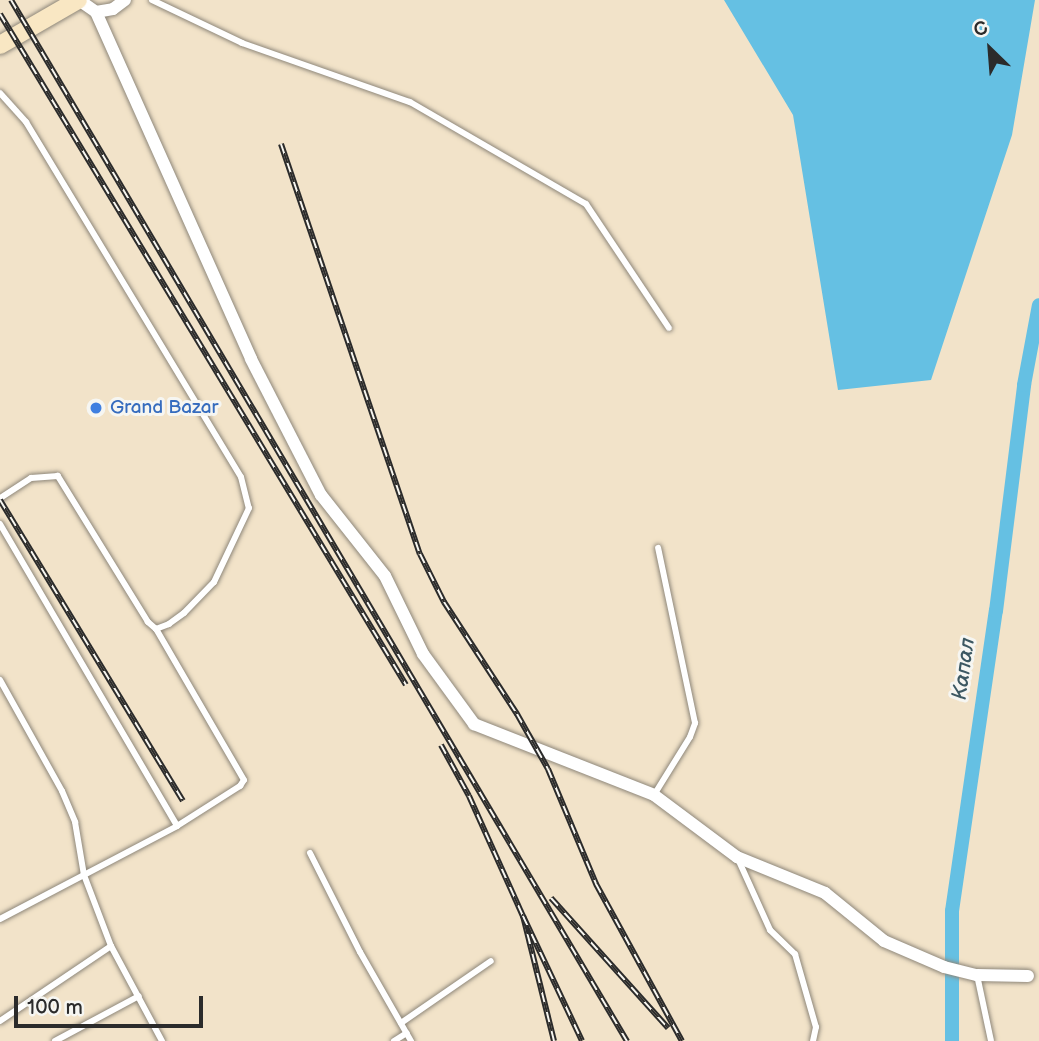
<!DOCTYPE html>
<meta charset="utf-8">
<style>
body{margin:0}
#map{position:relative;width:1039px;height:1041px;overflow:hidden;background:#f2e3c9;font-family:"Balsamiq Sans",sans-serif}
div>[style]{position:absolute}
.water>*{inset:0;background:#65c0e3}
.canal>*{height:14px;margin:-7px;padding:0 7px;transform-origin:7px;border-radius:7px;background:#65c0e3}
.roads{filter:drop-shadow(0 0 2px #8e877a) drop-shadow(0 0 2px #8e877a)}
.service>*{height:6px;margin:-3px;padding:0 3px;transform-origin:3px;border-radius:3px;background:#fff}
.minor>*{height:12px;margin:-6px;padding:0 6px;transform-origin:6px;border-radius:6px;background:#fff}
.secondary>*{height:18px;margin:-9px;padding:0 9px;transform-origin:9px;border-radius:9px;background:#f9e7c3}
.rail>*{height:6px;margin-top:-3px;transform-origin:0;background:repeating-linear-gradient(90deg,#f6f6f2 0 10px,#2b2b2b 0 20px);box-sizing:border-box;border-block:2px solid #2b2b2b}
.dots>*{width:19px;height:19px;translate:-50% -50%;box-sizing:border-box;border:4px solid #f6f6f2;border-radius:50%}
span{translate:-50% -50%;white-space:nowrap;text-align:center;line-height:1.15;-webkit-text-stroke:6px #f6f6f2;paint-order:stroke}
.shop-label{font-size:19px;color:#366cbe}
.left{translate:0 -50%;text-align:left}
.water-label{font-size:21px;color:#3c5862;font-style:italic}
.north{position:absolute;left:955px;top:14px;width:70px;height:70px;-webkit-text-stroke:5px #f6f6f2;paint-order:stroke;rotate:335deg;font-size:19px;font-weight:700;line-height:28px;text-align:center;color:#2b2b2b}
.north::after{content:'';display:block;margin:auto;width:24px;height:32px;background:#2b2b2b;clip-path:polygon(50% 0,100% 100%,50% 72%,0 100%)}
.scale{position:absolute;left:14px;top:996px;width:189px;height:32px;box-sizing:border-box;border:4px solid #2b2b2b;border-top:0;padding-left:9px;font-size:21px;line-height:24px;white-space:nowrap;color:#2b2b2b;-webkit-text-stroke:5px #f6f6f2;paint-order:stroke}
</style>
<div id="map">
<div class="water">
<div style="clip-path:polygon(724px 0,1035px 0,1012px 135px,931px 380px,838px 390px,793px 115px)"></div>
</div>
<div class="canal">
<div style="left:952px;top:1041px;width:130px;rotate:-90deg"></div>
<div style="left:952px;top:911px;width:303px;rotate:-81.7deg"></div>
<div style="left:996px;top:611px;width:228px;rotate:-82.9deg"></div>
<div style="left:1024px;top:385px;width:81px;rotate:-79.4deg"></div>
</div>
<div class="roads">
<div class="service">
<div style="left:152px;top:0;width:100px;rotate:25.5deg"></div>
<div style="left:242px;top:43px;width:178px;rotate:19.4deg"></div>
<div style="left:410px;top:102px;width:203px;rotate:30.1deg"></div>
<div style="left:586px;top:204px;width:149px;rotate:56.2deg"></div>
<div style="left:0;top:93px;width:39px;rotate:48deg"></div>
<div style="left:26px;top:122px;width:415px;rotate:58.8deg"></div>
<div style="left:241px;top:477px;width:32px;rotate:76deg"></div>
<div style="left:249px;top:508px;width:82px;rotate:115.3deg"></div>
<div style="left:214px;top:582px;width:43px;rotate:134.1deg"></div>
<div style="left:184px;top:613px;width:19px;rotate:144deg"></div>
<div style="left:169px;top:624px;width:14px;rotate:159deg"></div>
<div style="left:156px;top:629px;width:11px;rotate:-139deg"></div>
<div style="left:148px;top:622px;width:172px;rotate:-121.7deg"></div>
<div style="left:58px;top:476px;width:27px;rotate:176deg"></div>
<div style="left:31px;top:478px;width:37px;rotate:147deg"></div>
<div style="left:0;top:524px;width:350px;rotate:59.6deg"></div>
<div style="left:0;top:680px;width:127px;rotate:60.8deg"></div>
<div style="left:62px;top:791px;width:34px;rotate:67deg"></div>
<div style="left:75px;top:822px;width:54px;rotate:80.4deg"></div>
<div style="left:84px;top:875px;width:76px;rotate:69.2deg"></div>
<div style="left:111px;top:946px;width:108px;rotate:61.8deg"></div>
<div style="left:654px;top:795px;width:68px;rotate:-58.2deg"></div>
<div style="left:690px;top:737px;width:15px;rotate:-70deg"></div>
<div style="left:695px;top:723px;width:179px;rotate:-101.9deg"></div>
<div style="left:310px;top:853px;width:111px;rotate:63.2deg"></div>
<div style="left:360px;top:952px;width:103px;rotate:60.2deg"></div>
<div style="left:738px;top:859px;width:78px;rotate:65.7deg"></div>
<div style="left:770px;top:930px;width:35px;rotate:44deg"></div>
<div style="left:795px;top:954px;width:76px;rotate:74deg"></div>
<div style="left:816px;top:1027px;width:14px;rotate:102deg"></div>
<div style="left:0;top:919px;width:200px;rotate:-27.7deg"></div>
<div style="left:177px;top:826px;width:75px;rotate:-32.4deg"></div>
<div style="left:240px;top:786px;width:7px;rotate:-56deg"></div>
<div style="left:244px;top:780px;width:175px;rotate:-120.2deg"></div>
<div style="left:977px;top:975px;width:67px;rotate:78deg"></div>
<div style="left:0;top:1021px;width:134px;rotate:-34deg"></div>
<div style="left:401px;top:1023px;width:109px;rotate:-34.6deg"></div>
<div style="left:55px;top:1041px;width:95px;rotate:-28.2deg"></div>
<div style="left:394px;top:1041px;width:15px;rotate:-32deg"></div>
</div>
<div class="minor">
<div style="left:79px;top:0;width:21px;rotate:35deg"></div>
<div style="left:96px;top:12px;width:380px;rotate:65.9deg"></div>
<div style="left:251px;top:359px;width:153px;rotate:62.8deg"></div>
<div style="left:321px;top:495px;width:103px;rotate:51.7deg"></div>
<div style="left:385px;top:576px;width:87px;rotate:64deg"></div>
<div style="left:423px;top:654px;width:87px;rotate:53.9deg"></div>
<div style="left:474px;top:724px;width:193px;rotate:21.5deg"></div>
<div style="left:654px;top:795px;width:104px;rotate:36.8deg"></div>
<div style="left:737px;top:857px;width:95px;rotate:22.2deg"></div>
<div style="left:825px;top:893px;width:76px;rotate:39.1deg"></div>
<div style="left:884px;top:941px;width:65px;rotate:23.4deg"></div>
<div style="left:944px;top:967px;width:34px;rotate:14deg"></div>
<div style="left:977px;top:975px;width:51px;rotate:1.1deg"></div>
<div style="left:96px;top:12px;width:17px;rotate:-10deg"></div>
<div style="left:113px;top:9px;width:15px;rotate:-37deg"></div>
</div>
<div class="secondary">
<div style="left:0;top:45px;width:90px;rotate:-30deg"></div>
</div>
</div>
<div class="rail">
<div style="left:11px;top:0;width:1210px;rotate:59.39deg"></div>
<div style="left:0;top:14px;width:784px;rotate:58.82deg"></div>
<div style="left:281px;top:144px;width:433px;rotate:71.3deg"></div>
<div style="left:420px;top:554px;width:54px;rotate:63.4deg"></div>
<div style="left:444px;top:602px;width:134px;rotate:56.9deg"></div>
<div style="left:517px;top:714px;width:63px;rotate:60.6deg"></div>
<div style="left:548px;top:769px;width:125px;rotate:67.3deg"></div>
<div style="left:596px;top:884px;width:179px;rotate:61.3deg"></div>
<div style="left:0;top:500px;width:352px;rotate:58.7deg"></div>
<div style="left:441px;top:745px;width:58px;rotate:61.2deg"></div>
<div style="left:469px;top:796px;width:132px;rotate:65.8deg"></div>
<div style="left:551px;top:898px;width:175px;rotate:48deg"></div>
<div style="left:554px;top:1041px;width:129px;rotate:-103.9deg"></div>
<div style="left:523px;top:916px;width:138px;rotate:64.7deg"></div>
</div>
<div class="dots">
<div style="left:96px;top:408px;background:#3f7fe0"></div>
</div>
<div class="shop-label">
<span class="left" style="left:110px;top:408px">Grand Bazar</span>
</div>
<div class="water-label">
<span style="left:964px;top:669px;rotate:-82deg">Капал</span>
</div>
<div class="north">С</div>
<div class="scale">100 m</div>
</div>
